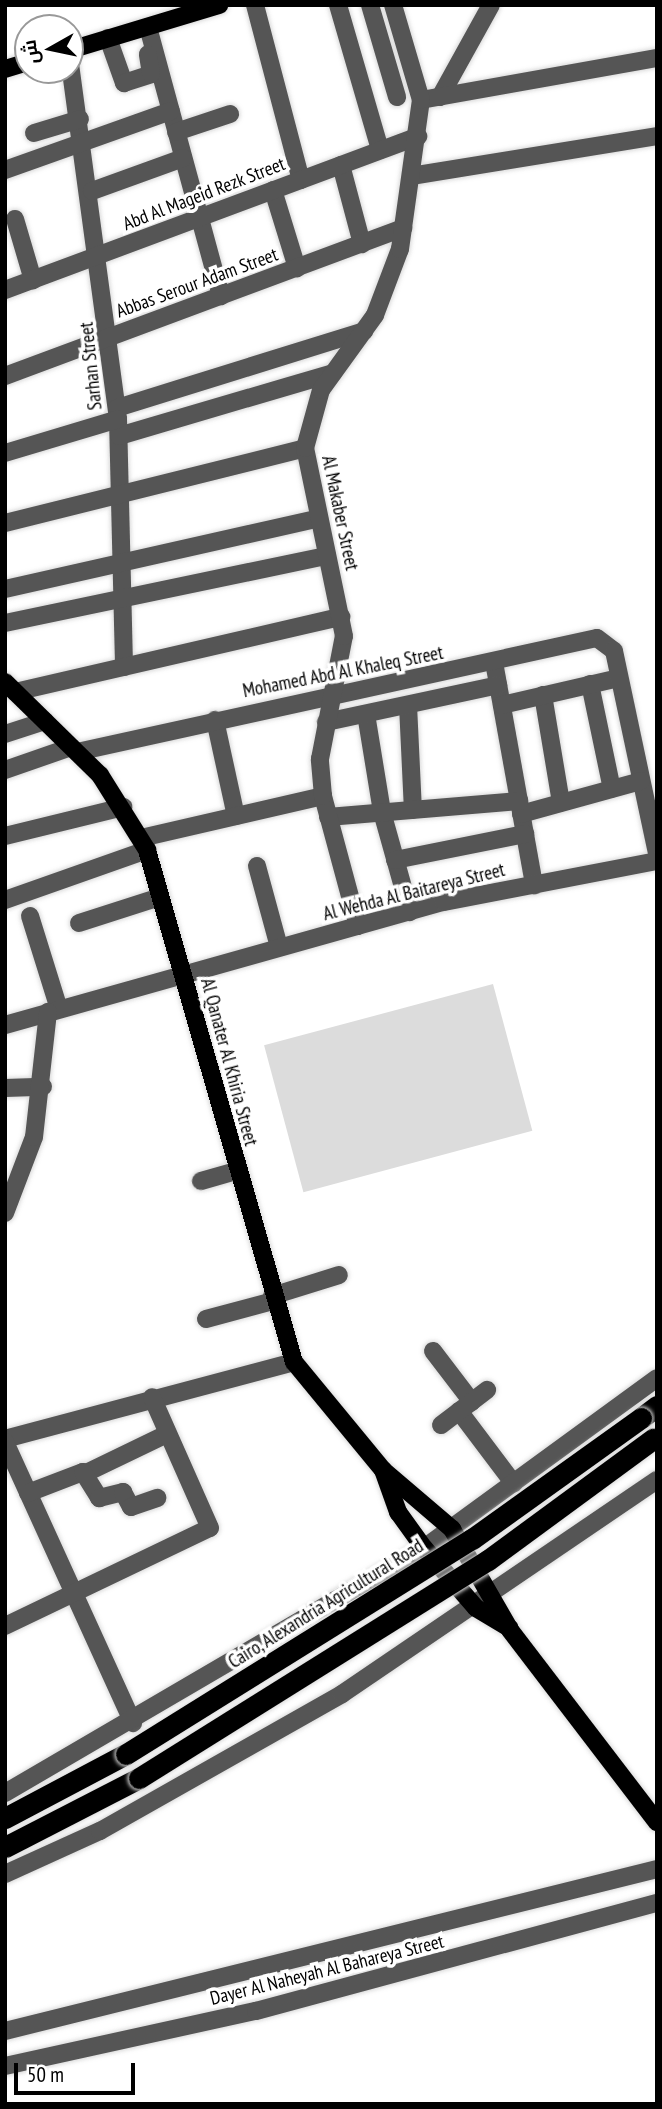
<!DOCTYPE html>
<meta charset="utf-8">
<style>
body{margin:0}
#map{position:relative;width:662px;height:2109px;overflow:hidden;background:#fff;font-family:"PT Sans Narrow",Cairo,sans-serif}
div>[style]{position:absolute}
.green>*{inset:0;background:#dcdcdc;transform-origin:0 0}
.roads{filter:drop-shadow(0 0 2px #dbdbdb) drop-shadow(0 0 2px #dbdbdb)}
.minor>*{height:18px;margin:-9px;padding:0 9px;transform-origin:9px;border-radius:9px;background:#555}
.major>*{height:18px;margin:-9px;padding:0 9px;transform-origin:9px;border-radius:9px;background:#000}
.highway>*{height:21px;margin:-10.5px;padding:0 10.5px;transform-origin:10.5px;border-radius:10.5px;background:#000}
.bridges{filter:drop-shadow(0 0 2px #dbdbdb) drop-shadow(0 0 2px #dbdbdb)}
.highway-bridge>*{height:21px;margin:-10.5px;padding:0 10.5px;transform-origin:10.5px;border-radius:10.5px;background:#000}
span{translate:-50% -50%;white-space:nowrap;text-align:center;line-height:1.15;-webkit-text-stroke:7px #fff;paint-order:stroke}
.street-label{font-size:19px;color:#000}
.frame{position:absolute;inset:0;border:7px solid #000;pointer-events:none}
.north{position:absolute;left:14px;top:14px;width:70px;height:70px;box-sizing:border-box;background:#fff;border:2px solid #999;border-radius:50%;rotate:261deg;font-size:19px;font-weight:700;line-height:28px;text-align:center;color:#000}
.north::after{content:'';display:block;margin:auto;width:24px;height:32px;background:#000;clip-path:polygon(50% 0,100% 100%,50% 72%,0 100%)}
.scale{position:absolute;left:14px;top:2063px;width:121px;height:32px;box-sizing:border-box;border:4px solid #000;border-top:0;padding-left:9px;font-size:21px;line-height:24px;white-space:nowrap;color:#000;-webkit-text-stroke:5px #fff;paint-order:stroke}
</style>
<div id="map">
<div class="green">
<div style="left:493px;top:984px;width:152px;height:237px;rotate:75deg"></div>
</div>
<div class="roads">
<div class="minor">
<div style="left:255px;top:5px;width:181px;rotate:75.3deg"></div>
<div style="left:338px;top:5px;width:151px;rotate:73.8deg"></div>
<div style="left:370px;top:5px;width:96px;rotate:73.6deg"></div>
<div style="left:148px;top:27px;width:279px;rotate:74.8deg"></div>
<div style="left:108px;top:38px;width:48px;rotate:70.4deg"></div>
<div style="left:124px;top:83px;width:28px;rotate:-18deg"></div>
<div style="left:151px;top:74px;width:20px;rotate:-99deg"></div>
<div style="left:70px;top:64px;width:358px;rotate:82.3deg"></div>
<div style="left:118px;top:419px;width:248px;rotate:88.6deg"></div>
<div style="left:440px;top:97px;width:105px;rotate:-61deg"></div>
<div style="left:421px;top:100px;width:240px;rotate:-10.1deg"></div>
<div style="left:176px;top:132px;width:57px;rotate:-18.4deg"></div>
<div style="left:34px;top:133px;width:48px;rotate:-16.9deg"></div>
<div style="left:341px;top:165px;width:82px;rotate:75.1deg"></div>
<div style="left:5px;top:170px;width:176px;rotate:-19.6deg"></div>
<div style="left:411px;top:176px;width:249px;rotate:-9.2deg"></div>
<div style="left:273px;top:190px;width:82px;rotate:72.9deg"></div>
<div style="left:92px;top:191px;width:97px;rotate:-19.9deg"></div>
<div style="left:15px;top:219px;width:64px;rotate:73.6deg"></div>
<div style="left:5px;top:290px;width:441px;rotate:-20.4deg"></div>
<div style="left:5px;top:376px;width:425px;rotate:-20.4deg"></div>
<div style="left:117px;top:408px;width:259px;rotate:-17.3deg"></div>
<div style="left:119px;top:436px;width:223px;rotate:-16.4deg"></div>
<div style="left:5px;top:453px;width:118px;rotate:-16.7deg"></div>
<div style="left:5px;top:523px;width:309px;rotate:-14deg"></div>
<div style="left:5px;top:589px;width:322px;rotate:-12.7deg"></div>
<div style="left:5px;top:623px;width:329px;rotate:-11.8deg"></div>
<div style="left:494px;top:662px;width:227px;rotate:79.8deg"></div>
<div style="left:590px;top:684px;width:107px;rotate:78.2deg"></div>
<div style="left:15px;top:692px;width:335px;rotate:-13deg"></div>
<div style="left:543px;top:695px;width:109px;rotate:80.5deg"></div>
<div style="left:408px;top:705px;width:105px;rotate:87.3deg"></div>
<div style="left:502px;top:705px;width:120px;rotate:-13deg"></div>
<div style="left:366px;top:714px;width:99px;rotate:80.7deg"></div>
<div style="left:382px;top:812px;width:104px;rotate:74.4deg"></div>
<div style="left:215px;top:720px;width:98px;rotate:77.7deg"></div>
<div style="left:326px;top:722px;width:176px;rotate:-12.1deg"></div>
<div style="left:5px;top:734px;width:42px;rotate:-18deg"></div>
<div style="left:77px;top:752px;width:532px;rotate:-12.37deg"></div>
<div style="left:597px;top:638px;width:21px;rotate:37deg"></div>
<div style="left:614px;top:651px;width:207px;rotate:78deg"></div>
<div style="left:5px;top:770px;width:70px;rotate:-19.2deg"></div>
<div style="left:521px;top:814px;width:124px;rotate:-15.4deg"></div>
<div style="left:328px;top:817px;width:192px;rotate:-4.8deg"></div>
<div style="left:5px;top:836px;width:122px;rotate:-13.8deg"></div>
<div style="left:141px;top:838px;width:187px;rotate:-13deg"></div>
<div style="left:395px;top:860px;width:133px;rotate:-11.3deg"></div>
<div style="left:257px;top:866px;width:84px;rotate:74.8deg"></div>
<div style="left:5px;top:900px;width:151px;rotate:-19.4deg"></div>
<div style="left:30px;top:916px;width:97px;rotate:72.7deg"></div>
<div style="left:79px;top:923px;width:85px;rotate:-17.8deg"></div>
<div style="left:358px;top:926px;width:135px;rotate:-105.1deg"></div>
<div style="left:323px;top:796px;width:37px;rotate:-95deg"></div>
<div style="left:320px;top:759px;width:125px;rotate:-79deg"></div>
<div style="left:344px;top:636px;width:192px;rotate:-101.7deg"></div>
<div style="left:305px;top:448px;width:60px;rotate:-74.6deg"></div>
<div style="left:321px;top:390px;width:92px;rotate:-54.2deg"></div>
<div style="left:375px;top:315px;width:71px;rotate:-69.3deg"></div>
<div style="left:400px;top:249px;width:150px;rotate:-82deg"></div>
<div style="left:421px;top:100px;width:99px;rotate:-106.4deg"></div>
<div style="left:5px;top:1025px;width:456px;rotate:-15.7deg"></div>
<div style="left:444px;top:902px;width:217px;rotate:-10.9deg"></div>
<div style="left:5px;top:1088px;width:38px;rotate:-2deg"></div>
<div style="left:201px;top:1181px;width:37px;rotate:-16deg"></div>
<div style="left:5px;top:1213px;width:81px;rotate:-69.1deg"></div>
<div style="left:34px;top:1137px;width:126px;rotate:-83.6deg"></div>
<div style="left:272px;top:1296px;width:70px;rotate:-17.4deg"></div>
<div style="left:206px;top:1319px;width:69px;rotate:-15deg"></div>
<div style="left:433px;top:1351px;width:64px;rotate:52.6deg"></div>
<div style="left:459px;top:1411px;width:91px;rotate:53deg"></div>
<div style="left:441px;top:1425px;width:58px;rotate:-37.3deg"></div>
<div style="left:5px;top:1439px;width:299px;rotate:-14.9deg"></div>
<div style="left:5px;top:1442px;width:309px;rotate:65.5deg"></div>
<div style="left:86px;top:1473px;width:90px;rotate:-25.7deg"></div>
<div style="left:28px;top:1493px;width:59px;rotate:-20.9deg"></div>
<div style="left:83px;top:1472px;width:31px;rotate:58deg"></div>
<div style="left:99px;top:1498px;width:25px;rotate:-14deg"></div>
<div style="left:123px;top:1492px;width:17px;rotate:62deg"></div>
<div style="left:131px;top:1507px;width:28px;rotate:-19deg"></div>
<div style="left:5px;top:1626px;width:227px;rotate:-25.6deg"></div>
<div style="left:210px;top:1528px;width:143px;rotate:-113.9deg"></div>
<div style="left:5px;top:1793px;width:485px;rotate:-30.3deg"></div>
<div style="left:424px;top:1548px;width:288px;rotate:-36.1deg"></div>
<div style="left:5px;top:1874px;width:104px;rotate:-24.4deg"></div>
<div style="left:100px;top:1831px;width:278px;rotate:-29.5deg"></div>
<div style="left:342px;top:1694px;width:381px;rotate:-34.2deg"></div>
<div style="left:5px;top:2031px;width:672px;rotate:-13.95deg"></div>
<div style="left:5px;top:2066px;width:257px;rotate:-12.4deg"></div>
<div style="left:256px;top:2011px;width:415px;rotate:-15.1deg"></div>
</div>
<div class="major">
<div style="left:70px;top:50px;width:156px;rotate:-16.8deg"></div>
<div style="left:5px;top:69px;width:24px;rotate:-17deg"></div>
<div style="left:5px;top:682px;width:133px;rotate:44.4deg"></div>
<div style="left:100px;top:775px;width:89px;rotate:57.9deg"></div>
<div style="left:147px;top:850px;width:533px;rotate:73.98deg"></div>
<div style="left:294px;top:1362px;width:140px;rotate:50.5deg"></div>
<div style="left:383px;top:1470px;width:91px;rotate:40.5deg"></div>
<div style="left:452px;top:1529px;width:116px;rotate:60.1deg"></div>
<div style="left:510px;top:1630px;width:242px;rotate:52.6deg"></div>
<div style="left:383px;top:1470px;width:45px;rotate:70.3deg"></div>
<div style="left:398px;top:1512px;width:44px;rotate:54.2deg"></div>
<div style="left:424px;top:1548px;width:79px;rotate:49.1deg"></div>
<div style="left:476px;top:1608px;width:39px;rotate:31deg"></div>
</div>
<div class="highway">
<div style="left:641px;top:1418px;width:20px;rotate:-37deg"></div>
<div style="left:5px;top:1818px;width:137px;rotate:-27.9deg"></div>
<div style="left:5px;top:1847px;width:151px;rotate:-27.2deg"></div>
</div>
</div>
<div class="bridges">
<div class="highway-bridge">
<div style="left:126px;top:1754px;width:407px;rotate:-31.9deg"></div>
<div style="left:472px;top:1539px;width:208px;rotate:-35.6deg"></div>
<div style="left:139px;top:1778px;width:411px;rotate:-32deg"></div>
<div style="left:488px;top:1560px;width:205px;rotate:-36.3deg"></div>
</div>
</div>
<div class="street-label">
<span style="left:204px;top:194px;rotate:-21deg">Abd Al Mageid Rezk Street</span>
<span style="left:197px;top:283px;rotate:-20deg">Abbas Serour Adam Street</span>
<span style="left:91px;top:366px;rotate:-96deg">Sarhan Street</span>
<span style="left:340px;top:513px;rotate:78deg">Al Makaber Street</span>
<span style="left:343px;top:672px;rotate:-11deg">Mohamed Abd Al Khaleq Street</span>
<span style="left:414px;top:892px;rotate:-14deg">Al Wehda Al Baitareya Street</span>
<span style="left:229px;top:1062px;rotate:75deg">Al Qanater Al Khiria Street</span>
<span style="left:326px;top:1604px;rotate:-32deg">Cairo, Alexandria Agricultural Road</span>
<span style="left:327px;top:1970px;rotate:-14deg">Dayer Al Naheyah Al Bahareya Street</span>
</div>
<div class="frame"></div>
<div class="north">ش</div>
<div class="scale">50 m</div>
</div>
